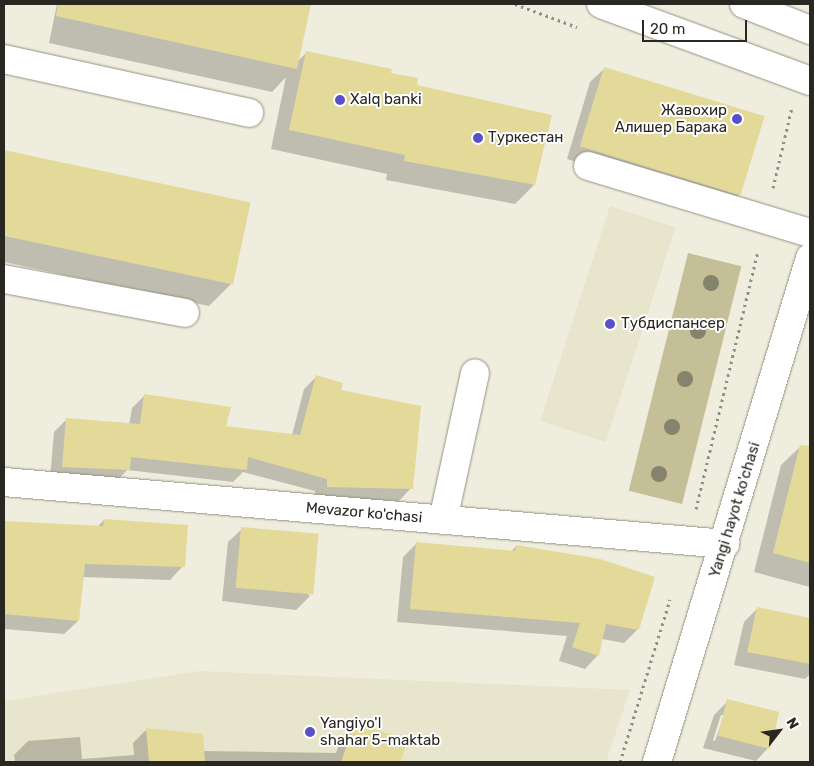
<!DOCTYPE html>
<meta charset="utf-8">
<style>
body{margin:0}
#map{position:relative;width:814px;height:766px;overflow:hidden;background:#efeddd;font-family:Rubik,sans-serif}
div>[style]{position:absolute}
.built>*{inset:0;background:#e8e5cd;transform-origin:0 0}
.green>*{inset:0;background:#c4bf96;transform-origin:0 0}
.shadow>*{inset:0;background:#0003}
.building>*{inset:0;background:#e3da9a;transform-origin:0 0}
.path>*{height:3px;margin-top:-1.5px;transform-origin:0;background:repeating-linear-gradient(90deg,#918f84 0 2.5px,transparent 0 6.5px)}
.roads{filter:drop-shadow(0 0 1px #949283) drop-shadow(0 0 1px #949283)}
.minor>*{height:28px;margin:-14px;padding:0 14px;transform-origin:14px;border-radius:14px;background:#fff}
.major>*{height:28px;margin:-14px;padding:0 14px;transform-origin:14px;border-radius:14px;background:#fff}
.trees>*{width:16px;height:16px;margin:-8px;border-radius:50%;background:#86836c}
.dots>*{width:14px;height:14px;translate:-50% -50%;box-sizing:border-box;border:2px solid #fff;border-radius:50%}
span{translate:-50% -50%;white-space:nowrap;text-align:center;line-height:1.15;-webkit-text-stroke:4px #fff;paint-order:stroke}
.poi-label{font-size:15px;color:#282721}
.left{translate:0 -50%;text-align:left}
.right{translate:-100% -50%;text-align:right}
.street-label{font-size:15px;color:#282721}
.frame{position:absolute;inset:0;border:5px solid #282721;pointer-events:none}
.north{position:absolute;left:754px;top:706px;width:50px;height:50px;-webkit-text-stroke:4px #fff;paint-order:stroke;rotate:60deg;font-size:14px;font-weight:700;line-height:20px;text-align:center;color:#282721}
.north::after{content:'';display:block;margin:auto;width:18px;height:22px;background:#282721;clip-path:polygon(50% 0,100% 100%,50% 72%,0 100%)}
.scale{position:absolute;left:642px;top:20px;width:105px;height:22px;box-sizing:border-box;border:2px solid #282721;border-top:0;padding-left:6px;font-size:15px;line-height:18px;white-space:nowrap;color:#282721;-webkit-text-stroke:4px #fff;paint-order:stroke}
</style>
<div id="map">
<div class="built">
<div style="left:610px;top:206px;width:69px;height:226px;rotate:18deg"></div>
<div style="clip-path:polygon(200px 671px,630px 690px,606px 762px,4px 762px,4px 701px)"></div>
</div>
<div class="green">
<div style="left:688px;top:253px;width:55px;height:245px;rotate:14deg"></div>
</div>
<div class="shadow">
<div style="clip-path:polygon(57px 4px,309px 6px,297px 62px,307px 52px,389px 74px,415px 86px,534px 185px,515px 204px,386px 180px,387px 174px,271px 149px,286px 77px,272px 92px,49px 43px)"></div>
<div style="clip-path:polygon(604px 69px,740px 194px,726px 208px,567px 159px,590px 82px)"></div>
<div style="clip-path:polygon(4px 151px,250px 203px,233px 282px,209px 306px,4px 262px)"></div>
<div style="clip-path:polygon(316px 377px,411px 488px,399px 501px,315px 499px,315px 491px,243px 472px,233px 482px,127px 470px,116px 482px,50px 479px,54px 432px,67px 419px,129px 425px,132px 408px,145px 395px,225px 427px,292px 435px,304px 389px)"></div>
<div style="clip-path:polygon(801px 446px,810px 448px,810px 587px,754px 572px,781px 465px)"></div>
<div style="clip-path:polygon(104px 520px,183px 566px,170px 580px,82px 577px,78px 621px,64px 634px,4px 629px,4px 522px,97px 527px)"></div>
<div style="clip-path:polygon(242px 529px,310px 596px,296px 610px,222px 601px,228px 542px)"></div>
<div style="clip-path:polygon(416px 544px,511px 552px,516px 546px,638px 629px,624px 643px,602px 639px,598px 655px,585px 669px,559px 661px,567px 636px,397px 622px,403px 557px)"></div>
<div style="clip-path:polygon(757px 609px,810px 619px,810px 674px,805px 679px,734px 665px,744px 622px)"></div>
<div style="clip-path:polygon(evenodd,728px 701px,769px 747px,756px 761px,703px 748px,714px 715px,728px 701px,721px 715px,724px 715px,715px 741px,713px 740px,721px 715px)"></div>
<div style="clip-path:polygon(355px 723px,406px 741px,399px 762px,15px 762px,14px 755px,28px 741px,80px 737px,82px 759px,134px 755px,133px 743px,146px 730px,203px 751px,336px 753px,342px 737px)"></div>
</div>
<div class="building">
<div style="clip-path:polygon(58px 4px,311px 4px,297px 69px,56px 16px)"></div>
<div style="clip-path:polygon(306px 51px,392px 69px,391px 73px,418px 78px,417px 85px,552px 115px,535px 185px,404px 161px,405px 155px,289px 130px)"></div>
<div style="left:604px;top:67px;width:168px;height:83px;rotate:17deg"></div>
<div style="left:4px;top:150px;width:252px;height:84px;rotate:12deg"></div>
<div style="clip-path:polygon(316px 375px,343px 383px,341px 390px,421px 406px,413px 489px,327px 487px,327px 479px,248px 457px,247px 470px,131px 457px,130px 470px,62px 467px,66px 418px,140px 424px,144px 394px,231px 407px,226px 426px,300px 435px)"></div>
<div style="clip-path:polygon(800px 445px,810px 446px,810px 563px,773px 553px)"></div>
<div style="clip-path:polygon(104px 519px,188px 525px,185px 567px,85px 564px,79px 621px,4px 614px,4px 521px,103px 526px)"></div>
<div style="left:241px;top:527px;width:78px;height:61px;rotate:5deg"></div>
<div style="clip-path:polygon(416px 542px,515px 551px,516px 545px,600px 559px,655px 577px,639px 630px,606px 624px,599px 656px,572px 647px,580px 623px,410px 609px)"></div>
<div style="clip-path:polygon(757px 607px,810px 618px,810px 664px,747px 652px)"></div>
<div style="left:727px;top:699px;width:54px;height:38px;rotate:14deg"></div>
<div style="clip-path:polygon(355px 722px,408px 741px,400px 762px,341px 762px)"></div>
<div style="clip-path:polygon(146px 728px,203px 734px,205px 762px,149px 762px)"></div>
</div>
<div class="path">
<div style="left:515px;top:4px;width:66px;rotate:20.4deg"></div>
<div style="left:773px;top:188px;width:83px;rotate:-76.8deg"></div>
<div style="left:696px;top:509px;width:266px;rotate:-76.5deg"></div>
<div style="left:620px;top:762px;width:170px;rotate:-72.9deg"></div>
</div>
<div class="roads">
<div class="minor">
<div style="left:4px;top:59px;width:251px;rotate:12.4deg"></div>
<div style="left:588px;top:166px;width:232px;rotate:16.8deg"></div>
<div style="left:4px;top:279px;width:184px;rotate:10.6deg"></div>
<div style="left:4px;top:482px;width:724px;rotate:4.91deg"></div>
<div style="left:443px;top:520px;width:150px;rotate:-77.7deg"></div>
<div style="left:657px;top:762px;width:527px;rotate:-73.11deg"></div>
</div>
<div class="major">
<div style="left:601px;top:4px;width:223px;rotate:20.2deg"></div>
<div style="left:744px;top:4px;width:71px;rotate:21.5deg"></div>
</div>
</div>
<div class="trees">
<div style="left:711px;top:283px"></div>
<div style="left:698px;top:331px"></div>
<div style="left:685px;top:379px"></div>
<div style="left:672px;top:427px"></div>
<div style="left:659px;top:474px"></div>
</div>
<div class="dots">
<div style="left:340px;top:100px;background:#594fc7"></div>
<div style="left:737px;top:119px;background:#594fc7"></div>
<div style="left:478px;top:138px;background:#594fc7"></div>
<div style="left:610px;top:324px;background:#594fc7"></div>
<div style="left:310px;top:732px;background:#594fc7"></div>
</div>
<div class="poi-label">
<span class="left" style="left:350px;top:100px">Xalq banki</span>
<span class="right" style="left:727px;top:119px">Жавохир<br>Алишер Барака</span>
<span class="left" style="left:488px;top:138px">Туркестан</span>
<span class="left" style="left:621px;top:324px">Тубдиспансер</span>
<span class="left" style="left:320px;top:732px">Yangiyo'l<br>shahar 5-maktab</span>
</div>
<div class="street-label">
<span style="left:735px;top:510px;rotate:-73deg">Yangi hayot ko'chasi</span>
<span style="left:364px;top:513px;rotate:5deg">Mevazor ko'chasi</span>
</div>
<div class="frame"></div>
<div class="north">N</div>
<div class="scale">20 m</div>
</div>
